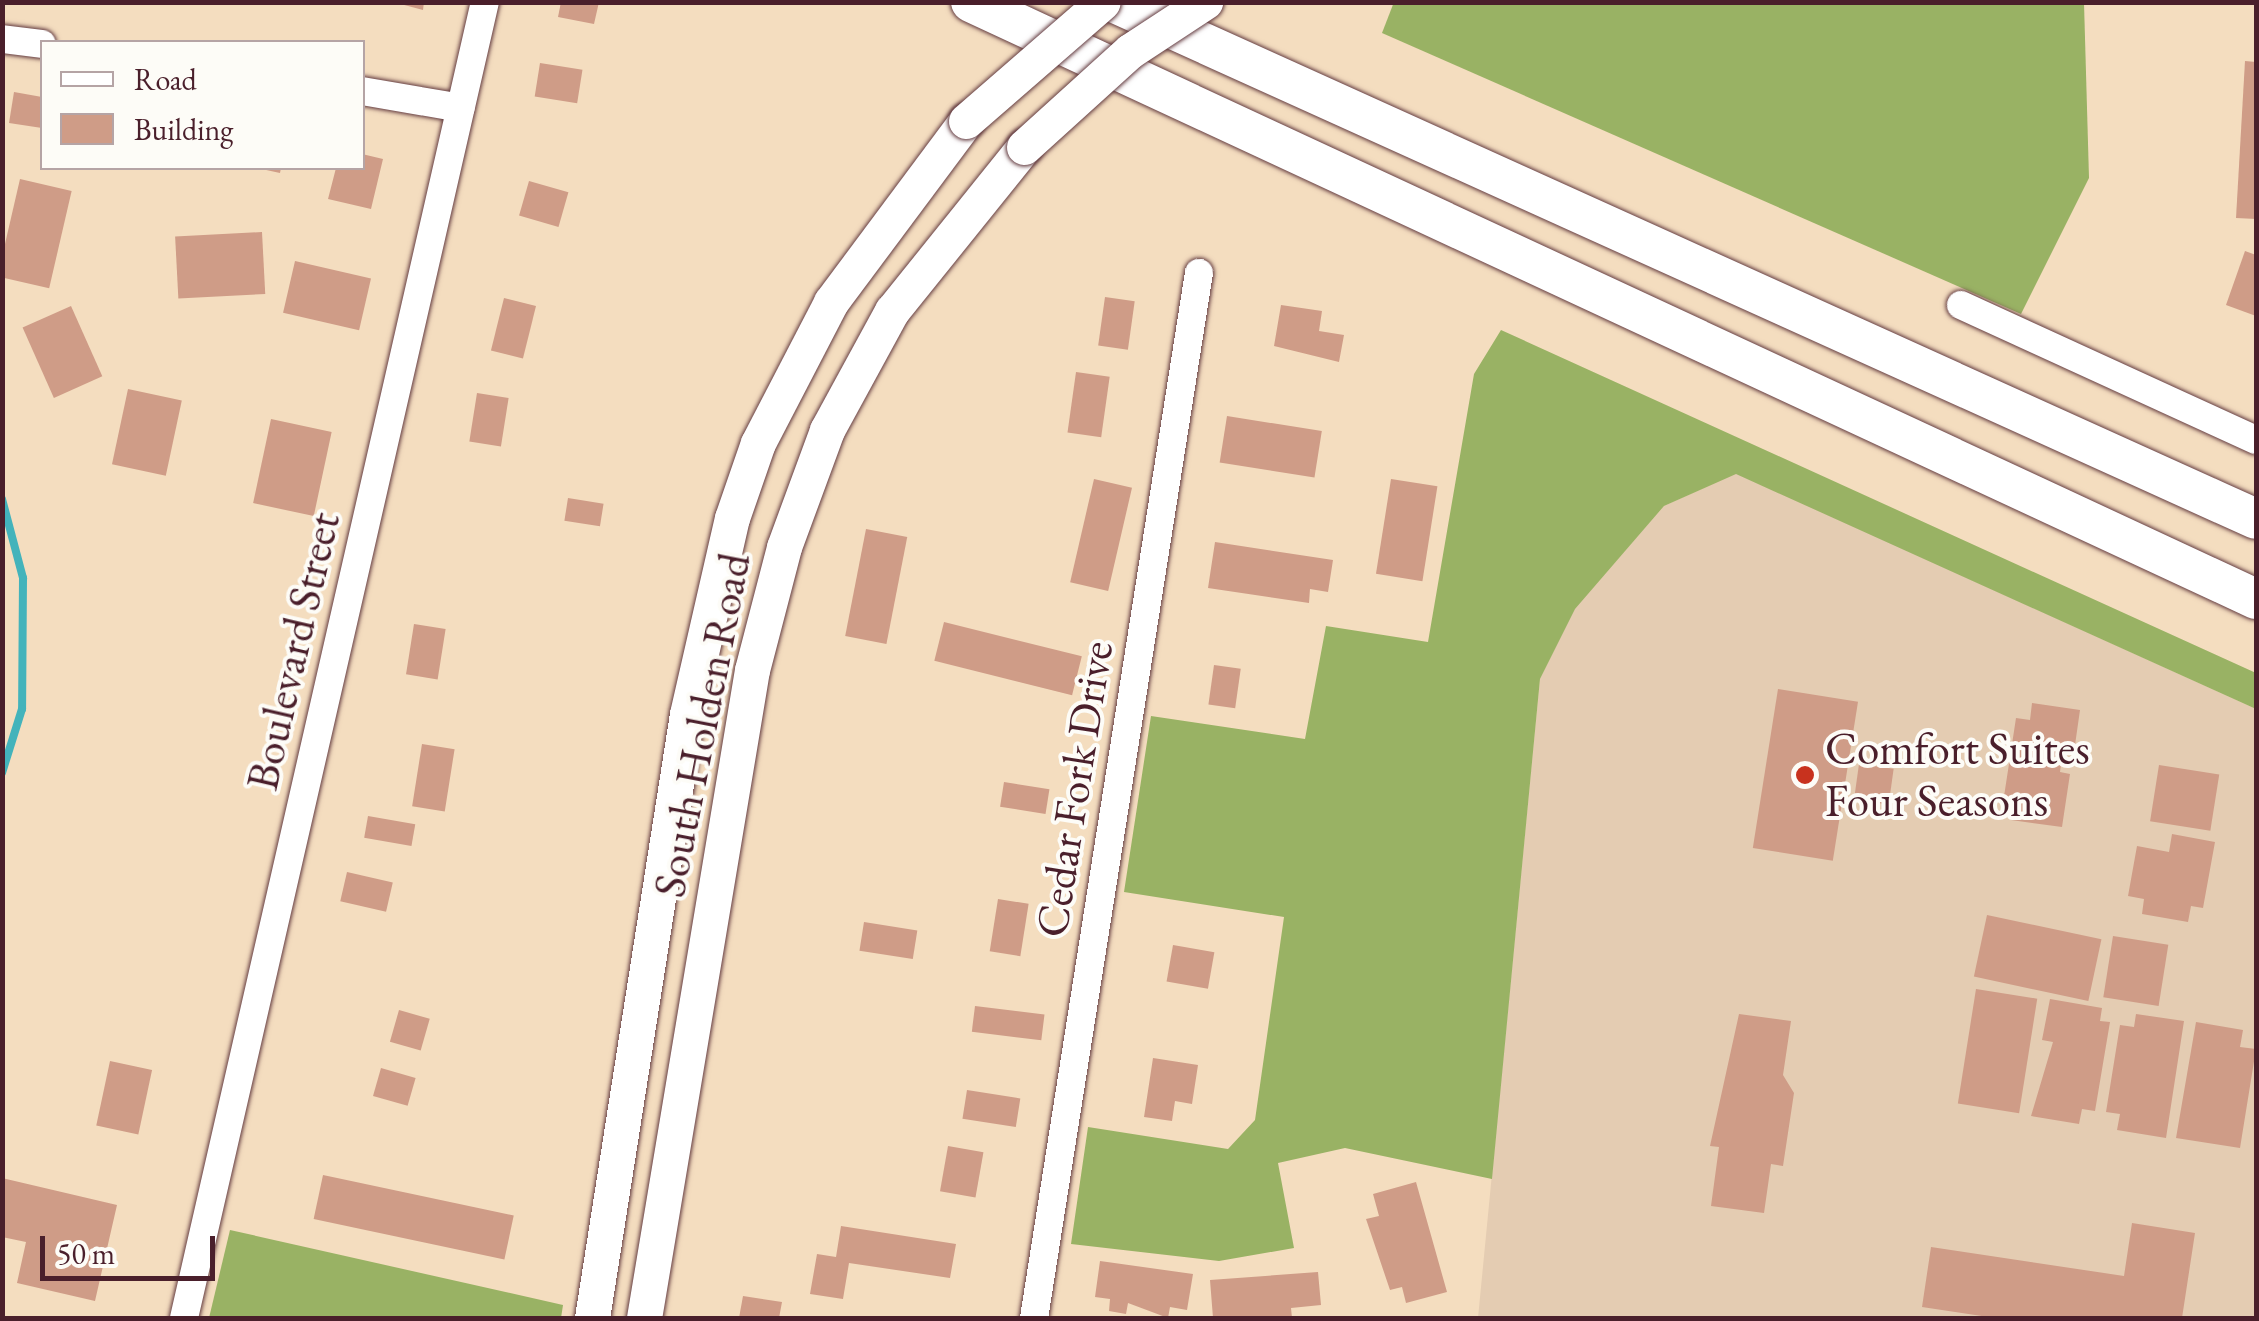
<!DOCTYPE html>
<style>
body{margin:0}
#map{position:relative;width:2259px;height:1321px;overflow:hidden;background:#f4ddbf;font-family:"EB Garamond",serif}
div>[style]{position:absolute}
.built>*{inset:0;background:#e4ccb2}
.forest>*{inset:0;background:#99b264}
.stream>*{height:8px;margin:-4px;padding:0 4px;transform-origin:4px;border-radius:4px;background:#43b3bb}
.building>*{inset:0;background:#cf9c87;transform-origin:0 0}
.roads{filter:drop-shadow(0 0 2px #643c41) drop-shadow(0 0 2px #643c41)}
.minor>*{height:28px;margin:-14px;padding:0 14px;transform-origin:14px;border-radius:14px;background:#fff}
.major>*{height:35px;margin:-17.5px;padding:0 17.5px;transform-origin:17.5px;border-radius:17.5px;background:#fff}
.highway>*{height:40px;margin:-20px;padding:0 20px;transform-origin:20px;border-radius:20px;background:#fff}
.bridges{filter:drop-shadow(0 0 2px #643c41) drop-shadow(0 0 2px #643c41)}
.major-bridge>*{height:35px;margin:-17.5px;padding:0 17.5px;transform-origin:17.5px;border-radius:17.5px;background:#fff}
.dots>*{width:28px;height:28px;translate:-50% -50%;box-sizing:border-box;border:5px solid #fdfcf7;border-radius:50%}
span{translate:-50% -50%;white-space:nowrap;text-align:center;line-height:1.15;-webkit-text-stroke:8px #fdfcf7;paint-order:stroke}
.street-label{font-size:45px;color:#4a1f2b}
.poi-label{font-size:45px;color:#4a1f2b}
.left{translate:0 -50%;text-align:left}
.frame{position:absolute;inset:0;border:5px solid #4a1f2b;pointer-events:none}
.legend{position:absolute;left:40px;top:40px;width:325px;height:130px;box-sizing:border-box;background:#fdfcf7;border:2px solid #b5a4a5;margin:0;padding:12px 18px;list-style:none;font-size:30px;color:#4a1f2b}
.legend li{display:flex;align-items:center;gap:20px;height:50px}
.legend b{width:50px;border:2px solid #b5a4a5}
.scale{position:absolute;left:40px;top:1236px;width:175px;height:45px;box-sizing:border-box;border:5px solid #4a1f2b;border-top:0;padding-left:12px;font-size:30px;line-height:35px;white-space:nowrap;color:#4a1f2b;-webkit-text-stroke:8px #fdfcf7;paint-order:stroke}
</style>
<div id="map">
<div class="built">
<div style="clip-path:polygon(1736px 473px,2256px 709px,2256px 1318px,1478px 1318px,1540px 679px,1574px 609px,1664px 506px)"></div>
</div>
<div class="forest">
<div style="clip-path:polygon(1394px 2px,2084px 3px,2089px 178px,2021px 314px,1382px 33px)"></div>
<div style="clip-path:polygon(1501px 330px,2256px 673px,2256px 709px,1736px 474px,1664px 506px,1575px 609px,1540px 679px,1492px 1179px,1345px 1148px,1278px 1163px,1294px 1248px,1219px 1261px,1071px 1244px,1088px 1127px,1228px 1149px,1255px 1120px,1284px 917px,1124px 892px,1151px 716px,1305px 739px,1326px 626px,1428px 642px,1474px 374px)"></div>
<div style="clip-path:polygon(230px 1230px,563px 1305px,561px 1318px,209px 1318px)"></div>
</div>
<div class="stream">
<div style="left:2px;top:499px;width:82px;rotate:75.1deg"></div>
<div style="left:23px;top:578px;width:131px;rotate:90.4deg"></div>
<div style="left:22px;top:709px;width:67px;rotate:107.4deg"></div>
</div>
<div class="building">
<div style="clip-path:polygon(393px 2px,424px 2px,423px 10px)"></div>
<div style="clip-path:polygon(561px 2px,599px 2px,594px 24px,558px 17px)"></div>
<div style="clip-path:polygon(2245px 61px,2256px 62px,2256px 219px,2236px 218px)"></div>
<div style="left:540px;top:63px;width:43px;height:34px;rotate:9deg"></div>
<div style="clip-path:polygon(14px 92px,42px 97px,42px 128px,9px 123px)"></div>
<div style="clip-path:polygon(362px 154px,383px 159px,371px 209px,328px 199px,336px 168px,362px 168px)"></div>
<div style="clip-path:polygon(257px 168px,281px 168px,280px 173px)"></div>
<div style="left:20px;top:179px;width:53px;height:100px;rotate:13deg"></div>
<div style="left:529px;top:181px;width:41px;height:36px;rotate:16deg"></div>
<div style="left:262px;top:232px;width:62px;height:87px;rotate:87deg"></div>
<div style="clip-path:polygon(2245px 251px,2256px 255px,2256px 316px,2226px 305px)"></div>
<div style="left:295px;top:261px;width:78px;height:53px;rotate:13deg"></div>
<div style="left:1105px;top:297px;width:30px;height:49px;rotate:8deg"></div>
<div style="left:504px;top:298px;width:33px;height:54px;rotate:14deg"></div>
<div style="clip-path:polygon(1281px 305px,1322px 311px,1319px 331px,1344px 335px,1339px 362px,1274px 346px)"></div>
<div style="left:71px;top:306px;width:77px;height:53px;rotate:66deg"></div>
<div style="left:1076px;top:372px;width:34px;height:61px;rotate:8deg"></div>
<div style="left:128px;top:389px;width:55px;height:77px;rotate:12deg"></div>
<div style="left:477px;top:393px;width:32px;height:49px;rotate:9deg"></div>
<div style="left:1227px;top:416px;width:96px;height:47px;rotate:9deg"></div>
<div style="left:271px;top:419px;width:62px;height:86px;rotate:12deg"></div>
<div style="left:1094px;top:479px;width:39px;height:106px;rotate:13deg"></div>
<div style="left:1391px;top:479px;width:47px;height:96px;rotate:9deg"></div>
<div style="left:568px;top:498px;width:36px;height:23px;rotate:9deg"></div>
<div style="left:866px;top:529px;width:42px;height:109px;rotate:11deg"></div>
<div style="clip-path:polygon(1215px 542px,1333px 560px,1328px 592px,1310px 589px,1309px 603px,1208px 588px)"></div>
<div style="left:944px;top:622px;width:142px;height:40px;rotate:14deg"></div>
<div style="left:414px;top:624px;width:32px;height:51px;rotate:9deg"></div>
<div style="left:1214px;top:665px;width:27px;height:40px;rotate:8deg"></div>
<div style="left:1778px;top:689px;width:81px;height:161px;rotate:9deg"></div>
<div style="clip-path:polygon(2032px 703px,2080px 710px,2074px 752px,2063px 750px,2060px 772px,2070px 774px,2062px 827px,2011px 820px,2013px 805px,2003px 803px,2016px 718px,2030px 720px)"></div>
<div style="left:422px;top:744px;width:33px;height:63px;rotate:9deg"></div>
<div style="left:1859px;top:764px;width:35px;height:36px;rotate:8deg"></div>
<div style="left:2159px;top:765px;width:61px;height:57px;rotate:9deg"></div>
<div style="left:1004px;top:782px;width:46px;height:25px;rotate:9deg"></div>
<div style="left:368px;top:816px;width:48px;height:22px;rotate:10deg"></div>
<div style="clip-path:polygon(2172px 834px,2215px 842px,2203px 908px,2191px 906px,2188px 922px,2142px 914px,2144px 899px,2128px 896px,2137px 846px,2169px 852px)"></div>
<div style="left:347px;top:872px;width:47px;height:30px;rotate:13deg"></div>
<div style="left:998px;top:899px;width:31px;height:53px;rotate:9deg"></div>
<div style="left:1987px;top:915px;width:117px;height:63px;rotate:12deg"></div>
<div style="left:864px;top:922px;width:54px;height:29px;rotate:9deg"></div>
<div style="left:2113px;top:936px;width:56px;height:62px;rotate:9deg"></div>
<div style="left:1173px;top:945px;width:42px;height:37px;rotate:10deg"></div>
<div style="left:1976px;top:989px;width:62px;height:116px;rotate:9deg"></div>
<div style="clip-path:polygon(2050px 999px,2102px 1008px,2100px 1021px,2110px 1022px,2095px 1111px,2082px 1109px,2079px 1124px,2031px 1116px,2053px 1042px,2042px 1040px)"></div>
<div style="left:975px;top:1006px;width:70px;height:26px;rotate:7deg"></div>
<div style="left:399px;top:1010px;width:32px;height:33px;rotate:16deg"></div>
<div style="clip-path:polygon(1739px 1014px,1791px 1021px,1783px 1075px,1794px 1093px,1783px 1166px,1771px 1164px,1764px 1213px,1711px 1206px,1719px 1147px,1710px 1146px)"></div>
<div style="clip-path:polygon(2136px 1014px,2184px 1021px,2166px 1138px,2117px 1130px,2120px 1114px,2106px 1112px,2120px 1025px,2134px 1027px)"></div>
<div style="clip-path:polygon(2196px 1022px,2243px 1030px,2240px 1047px,2256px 1049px,2240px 1148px,2176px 1138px)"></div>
<div style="clip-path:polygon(1153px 1058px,1198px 1065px,1192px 1104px,1175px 1101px,1172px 1121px,1144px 1117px)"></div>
<div style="left:110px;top:1061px;width:43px;height:66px;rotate:12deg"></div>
<div style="left:381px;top:1068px;width:36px;height:29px;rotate:16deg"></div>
<div style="left:967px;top:1090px;width:54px;height:29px;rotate:9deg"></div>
<div style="left:948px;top:1146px;width:36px;height:46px;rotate:10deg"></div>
<div style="left:323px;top:1175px;width:195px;height:45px;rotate:12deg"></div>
<div style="clip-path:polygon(2px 1178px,117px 1205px,95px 1301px,17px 1283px,26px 1242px,2px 1237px)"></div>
<div style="clip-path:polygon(1416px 1182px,1447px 1292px,1406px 1303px,1402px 1287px,1390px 1290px,1366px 1219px,1379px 1216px,1373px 1194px)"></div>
<div style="clip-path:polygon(2132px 1223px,2195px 1233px,2182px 1318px,1995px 1318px,1922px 1307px,1931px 1247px,2124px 1276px)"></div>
<div style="clip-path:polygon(841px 1226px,956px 1244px,950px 1278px,849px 1263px,843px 1299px,810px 1294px,817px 1254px,836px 1257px)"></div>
<div style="clip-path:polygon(1100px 1261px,1193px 1274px,1187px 1310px,1170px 1307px,1168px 1318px,1128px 1303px,1126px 1314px,1109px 1311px,1110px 1299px,1095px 1297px)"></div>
<div style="clip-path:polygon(1318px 1272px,1321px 1305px,1291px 1308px,1292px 1318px,1213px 1318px,1210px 1280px)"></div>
<div style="clip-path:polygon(743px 1296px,782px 1302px,779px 1318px,739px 1318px)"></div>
</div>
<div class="roads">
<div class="minor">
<div style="left:2px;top:39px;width:40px;rotate:7.1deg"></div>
<div style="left:362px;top:91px;width:100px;rotate:9.7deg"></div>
<div style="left:1961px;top:305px;width:324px;rotate:24.6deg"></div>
<div style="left:184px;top:1318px;width:1350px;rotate:-77.12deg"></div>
<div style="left:1034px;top:1318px;width:1058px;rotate:-81.03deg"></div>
</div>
<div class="major">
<div style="left:592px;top:1318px;width:611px;rotate:-81.06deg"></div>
<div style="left:687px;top:714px;width:201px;rotate:-77.1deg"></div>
<div style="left:732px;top:518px;width:79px;rotate:-70.9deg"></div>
<div style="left:758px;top:443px;width:159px;rotate:-62.6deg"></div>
<div style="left:831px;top:302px;width:226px;rotate:-53.3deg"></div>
<div style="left:644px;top:1318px;width:657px;rotate:-80.54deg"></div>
<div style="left:752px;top:670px;width:127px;rotate:-75.4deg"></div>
<div style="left:784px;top:547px;width:125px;rotate:-69.8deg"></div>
<div style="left:827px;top:430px;width:136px;rotate:-61.4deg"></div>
<div style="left:892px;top:311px;width:211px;rotate:-51.2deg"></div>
</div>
<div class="highway">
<div style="left:971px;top:2px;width:1417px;rotate:24.92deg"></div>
<div style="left:1113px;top:2px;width:1254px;rotate:24.34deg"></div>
</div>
</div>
<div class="bridges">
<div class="major-bridge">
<div style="left:966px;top:121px;width:181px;rotate:-41deg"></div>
<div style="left:1024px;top:147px;width:143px;rotate:-42.2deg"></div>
<div style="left:1130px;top:51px;width:90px;rotate:-33.2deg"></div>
</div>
</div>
<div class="dots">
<div style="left:1805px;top:775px;background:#c8321e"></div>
</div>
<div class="street-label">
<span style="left:293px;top:651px;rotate:-77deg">Boulevard Street</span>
<span style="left:702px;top:725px;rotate:-79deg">South Holden Road</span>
<span style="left:1074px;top:789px;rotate:-81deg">Cedar Fork Drive</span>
</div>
<div class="poi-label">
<span class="left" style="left:1825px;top:775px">Comfort Suites<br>Four Seasons</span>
</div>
<div class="frame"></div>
<ul class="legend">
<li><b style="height:12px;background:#fff"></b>Road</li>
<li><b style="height:28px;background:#cf9c87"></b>Building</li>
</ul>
<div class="scale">50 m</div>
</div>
